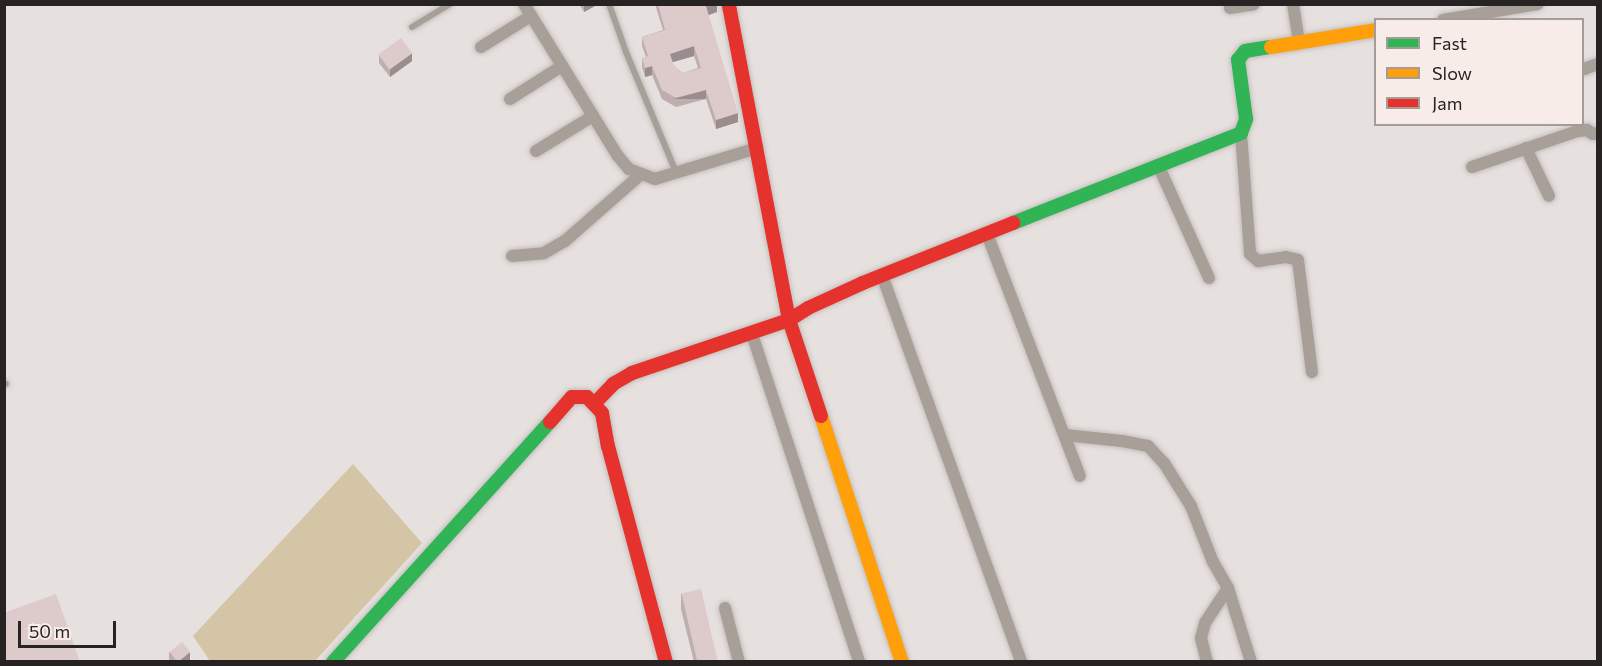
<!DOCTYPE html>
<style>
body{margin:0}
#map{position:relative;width:1602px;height:666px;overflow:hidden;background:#e6e0de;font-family:Commissioner,sans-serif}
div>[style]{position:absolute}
.green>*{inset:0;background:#d3c5a5}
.roads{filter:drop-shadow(0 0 2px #c3bfbd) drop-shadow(0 0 2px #c3bfbd)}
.lane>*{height:6px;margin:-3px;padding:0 3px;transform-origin:3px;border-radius:3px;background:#a79f98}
.street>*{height:12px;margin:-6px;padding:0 6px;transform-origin:6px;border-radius:6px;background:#a79f98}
.fast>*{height:14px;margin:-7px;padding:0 7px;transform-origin:7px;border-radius:7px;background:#30b455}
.slow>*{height:14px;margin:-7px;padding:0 7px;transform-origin:7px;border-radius:7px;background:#ff9f0a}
.jam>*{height:14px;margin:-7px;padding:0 7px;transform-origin:7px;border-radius:7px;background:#e5322d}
.wall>*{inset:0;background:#beaeae}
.shaded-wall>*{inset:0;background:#9b8d8d;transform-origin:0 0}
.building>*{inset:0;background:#ddcaca;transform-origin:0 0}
span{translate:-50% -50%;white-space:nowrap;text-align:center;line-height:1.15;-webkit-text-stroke:6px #f7ece8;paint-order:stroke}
.frame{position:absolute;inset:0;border:6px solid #272322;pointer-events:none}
.legend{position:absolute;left:1374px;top:18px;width:210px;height:108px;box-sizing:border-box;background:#f7ece8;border:2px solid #a49c99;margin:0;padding:8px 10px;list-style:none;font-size:18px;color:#272322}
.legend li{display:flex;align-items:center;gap:12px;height:30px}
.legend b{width:30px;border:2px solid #a49c99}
.scale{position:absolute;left:18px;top:621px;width:98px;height:27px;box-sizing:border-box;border:3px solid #272322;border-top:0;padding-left:8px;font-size:18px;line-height:21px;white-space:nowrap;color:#272322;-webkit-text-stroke:4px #f7ece8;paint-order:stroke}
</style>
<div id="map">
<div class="green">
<div style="clip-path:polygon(353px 464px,422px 543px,315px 661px,210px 661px,193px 636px)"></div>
</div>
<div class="roads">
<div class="lane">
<div style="left:609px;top:4px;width:51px;rotate:70.5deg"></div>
<div style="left:626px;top:52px;width:130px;rotate:67.4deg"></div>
<div style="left:412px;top:27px;width:44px;rotate:-31.2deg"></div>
<div style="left:4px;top:383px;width:2px;rotate:27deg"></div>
</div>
<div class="street">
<div style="left:524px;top:4px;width:179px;rotate:58.3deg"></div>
<div style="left:618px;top:156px;width:17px;rotate:50deg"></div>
<div style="left:629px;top:169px;width:28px;rotate:21deg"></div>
<div style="left:655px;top:179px;width:107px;rotate:-16.9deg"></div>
<div style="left:1293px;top:4px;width:37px;rotate:81deg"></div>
<div style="left:1230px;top:8px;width:24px;rotate:-9deg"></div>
<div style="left:1443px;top:20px;width:96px;rotate:-9.6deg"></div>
<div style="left:481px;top:47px;width:59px;rotate:-31.8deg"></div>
<div style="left:1584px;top:69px;width:15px;rotate:-20deg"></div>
<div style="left:510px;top:99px;width:62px;rotate:-32.4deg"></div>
<div style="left:1241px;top:133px;width:121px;rotate:85.7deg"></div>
<div style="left:1250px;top:254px;width:11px;rotate:41deg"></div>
<div style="left:1258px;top:261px;width:28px;rotate:-8deg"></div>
<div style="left:1286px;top:257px;width:12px;rotate:14deg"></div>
<div style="left:1298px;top:260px;width:113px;rotate:82.9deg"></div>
<div style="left:1526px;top:148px;width:53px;rotate:64.4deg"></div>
<div style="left:536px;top:151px;width:67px;rotate:-31.6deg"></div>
<div style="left:1158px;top:165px;width:124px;rotate:65.7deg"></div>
<div style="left:1472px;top:167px;width:112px;rotate:-18.8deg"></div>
<div style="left:1578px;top:131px;width:9px;rotate:-6deg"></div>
<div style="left:1587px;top:130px;width:7px;rotate:34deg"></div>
<div style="left:1593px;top:134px;width:5px;rotate:-11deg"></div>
<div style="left:987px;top:234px;width:259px;rotate:69deg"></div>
<div style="left:512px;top:256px;width:32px;rotate:-5deg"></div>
<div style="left:544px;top:253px;width:24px;rotate:-30deg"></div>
<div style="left:565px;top:241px;width:100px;rotate:-41.3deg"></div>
<div style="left:882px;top:275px;width:411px;rotate:70.2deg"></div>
<div style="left:752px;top:334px;width:345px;rotate:71.9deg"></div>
<div style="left:1065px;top:435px;width:57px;rotate:6deg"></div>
<div style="left:1122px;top:441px;width:26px;rotate:11deg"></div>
<div style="left:1148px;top:446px;width:23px;rotate:47deg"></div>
<div style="left:1164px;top:463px;width:51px;rotate:57.9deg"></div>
<div style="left:1191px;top:506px;width:60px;rotate:68.6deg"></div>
<div style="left:1213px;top:562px;width:30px;rotate:60deg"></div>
<div style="left:1228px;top:588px;width:77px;rotate:72.7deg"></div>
<div style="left:725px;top:608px;width:56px;rotate:75.5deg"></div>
<div style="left:1207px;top:662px;width:25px;rotate:-104deg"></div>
<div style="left:1201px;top:638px;width:16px;rotate:-75deg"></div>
<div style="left:1205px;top:623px;width:42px;rotate:-56.7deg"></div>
</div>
<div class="fast">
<div style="left:1013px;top:223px;width:245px;rotate:-21.5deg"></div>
<div style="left:1241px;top:133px;width:15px;rotate:-70deg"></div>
<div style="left:1246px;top:119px;width:60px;rotate:-97.7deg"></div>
<div style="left:1238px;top:60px;width:11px;rotate:-52deg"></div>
<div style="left:1245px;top:51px;width:26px;rotate:-9deg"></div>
<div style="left:333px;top:662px;width:324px;rotate:-47.9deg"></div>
</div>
<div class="slow">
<div style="left:1271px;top:47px;width:106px;rotate:-9.2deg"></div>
<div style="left:821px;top:416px;width:259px;rotate:71.8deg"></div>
</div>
<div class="jam">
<div style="left:594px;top:404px;width:28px;rotate:-46deg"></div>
<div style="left:613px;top:384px;width:22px;rotate:-30deg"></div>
<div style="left:632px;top:373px;width:166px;rotate:-18.7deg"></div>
<div style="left:789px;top:320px;width:322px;rotate:-100.8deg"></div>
<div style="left:821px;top:416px;width:101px;rotate:-108.4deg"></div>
<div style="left:789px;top:320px;width:22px;rotate:-32deg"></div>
<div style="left:808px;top:308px;width:60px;rotate:-24.4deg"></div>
<div style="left:863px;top:283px;width:162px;rotate:-21.8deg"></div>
<div style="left:550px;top:422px;width:33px;rotate:-49deg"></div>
<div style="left:572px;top:397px;width:15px"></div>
<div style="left:587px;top:397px;width:22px;rotate:47deg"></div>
<div style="left:602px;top:413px;width:34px;rotate:80deg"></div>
<div style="left:608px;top:446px;width:224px;rotate:75deg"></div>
</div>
</div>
<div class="wall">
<div style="clip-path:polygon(579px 4px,595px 4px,595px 6px,584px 12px)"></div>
<div style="clip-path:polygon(evenodd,655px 4px,717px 4px,717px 12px,708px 15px,738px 122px,716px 129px,706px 99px,676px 107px,662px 99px,652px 75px,645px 77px,642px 67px,642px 58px,646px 57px,642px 46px,642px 37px,663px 30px,655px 4px,694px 56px,698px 68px,683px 73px,674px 66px,672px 62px,694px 56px)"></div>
<div style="clip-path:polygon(379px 55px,412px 61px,390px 77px,379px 63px)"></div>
<div style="clip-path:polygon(681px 593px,718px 662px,694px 662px,681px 609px)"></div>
<div style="clip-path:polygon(169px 652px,190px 660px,188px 662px,171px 662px,169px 660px)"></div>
</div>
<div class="shaded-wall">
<div style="clip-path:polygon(584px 4px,595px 4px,595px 6px,584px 12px)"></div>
<div style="clip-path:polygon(712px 4px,717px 4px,717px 12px,706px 16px,706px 6px)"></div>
<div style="clip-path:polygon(694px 46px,694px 56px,670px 63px,670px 54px)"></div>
<div style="clip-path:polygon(412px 53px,412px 61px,390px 77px,390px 69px)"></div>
<div style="clip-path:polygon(652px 66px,652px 75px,645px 77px,645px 68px)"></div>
<div style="left:706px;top:90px;width:9px;height:31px;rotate:90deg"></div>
<div style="clip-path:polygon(738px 113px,738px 122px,716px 129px,716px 120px)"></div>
<div style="clip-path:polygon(190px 652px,190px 660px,188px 662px,177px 662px)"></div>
</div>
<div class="building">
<div style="clip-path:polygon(evenodd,658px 4px,712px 4px,706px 6px,738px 113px,716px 120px,706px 90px,676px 98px,662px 90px,652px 66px,645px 68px,642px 58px,648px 56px,642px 37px,665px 30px,658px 4px,694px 46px,701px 68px,683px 73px,674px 66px,670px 54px,694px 46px)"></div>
<div style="left:401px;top:38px;width:19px;height:28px;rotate:54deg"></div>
<div style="left:701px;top:589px;width:75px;height:20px;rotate:77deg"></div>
<div style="clip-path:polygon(56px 594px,80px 662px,4px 662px,4px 613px)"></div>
<div style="left:182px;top:642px;width:13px;height:16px;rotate:51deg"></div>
</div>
<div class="frame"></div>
<ul class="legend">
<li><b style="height:8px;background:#30b455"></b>Fast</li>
<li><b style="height:8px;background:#ff9f0a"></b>Slow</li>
<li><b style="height:8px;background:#e5322d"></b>Jam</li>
</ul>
<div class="scale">50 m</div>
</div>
